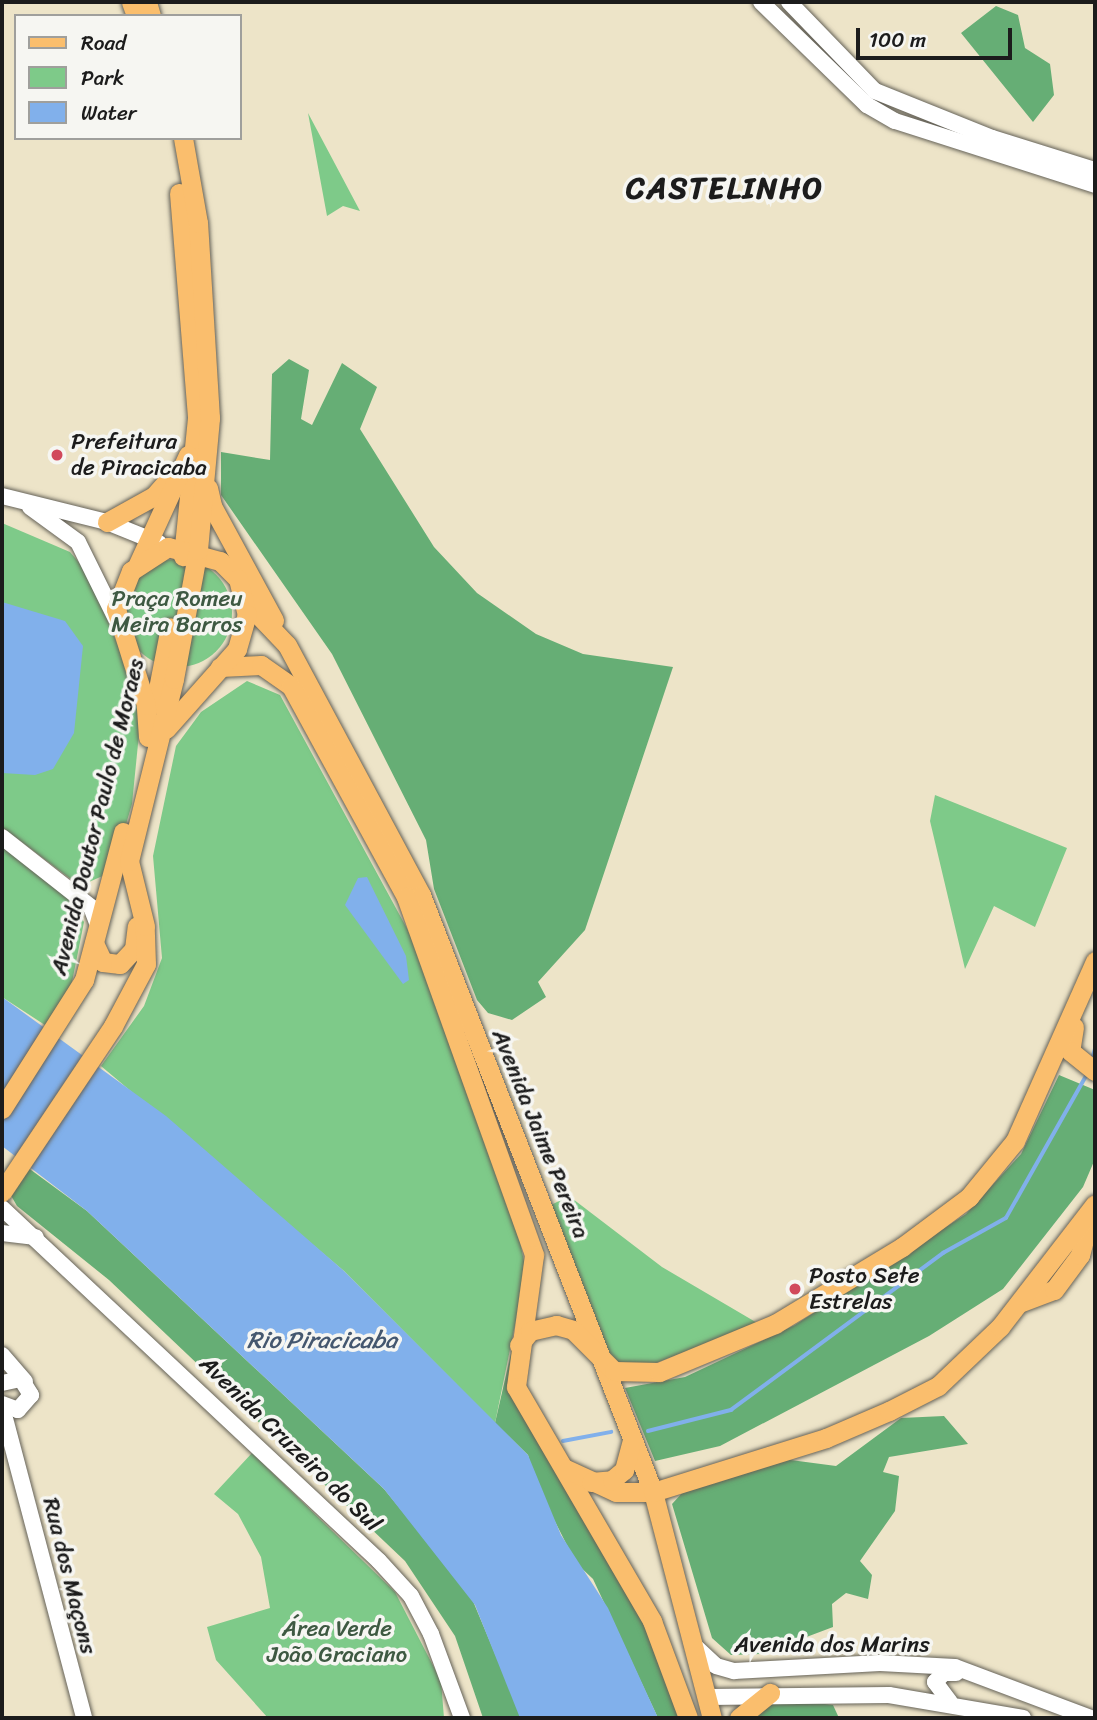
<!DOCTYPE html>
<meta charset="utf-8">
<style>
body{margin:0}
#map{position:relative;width:1097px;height:1720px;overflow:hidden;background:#ede4c8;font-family:Sriracha,sans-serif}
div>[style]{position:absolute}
.green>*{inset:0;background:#7eca89}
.round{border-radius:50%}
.forest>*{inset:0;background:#66ae75}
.water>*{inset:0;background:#81b0eb}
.stream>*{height:3.5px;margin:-1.75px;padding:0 1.75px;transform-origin:1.75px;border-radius:1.75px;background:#81b0eb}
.roads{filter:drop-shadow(0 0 2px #656258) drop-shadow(0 0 2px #656258)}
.minor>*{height:16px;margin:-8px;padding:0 8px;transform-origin:8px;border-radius:8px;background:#fff}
.major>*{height:19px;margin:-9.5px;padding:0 9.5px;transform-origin:9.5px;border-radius:9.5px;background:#fabe6d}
.dots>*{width:19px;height:19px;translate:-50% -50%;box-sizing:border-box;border:4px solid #f6f6f2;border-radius:50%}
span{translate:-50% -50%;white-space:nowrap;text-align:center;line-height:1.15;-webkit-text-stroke:7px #f6f6f2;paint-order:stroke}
.poi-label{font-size:23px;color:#1c1c1c}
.left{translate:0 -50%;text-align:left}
.park-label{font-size:23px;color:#3e5942}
.street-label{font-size:23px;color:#1c1c1c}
.water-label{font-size:24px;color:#44576f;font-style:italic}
.district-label{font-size:30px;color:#1c1c1c;font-weight:700;letter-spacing:2px}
.frame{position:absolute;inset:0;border:4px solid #1c1c1c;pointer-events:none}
.legend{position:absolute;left:14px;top:14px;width:228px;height:126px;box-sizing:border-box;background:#f6f6f2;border:2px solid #9f9f9c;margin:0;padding:9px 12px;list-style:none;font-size:21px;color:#1c1c1c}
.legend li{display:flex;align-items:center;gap:14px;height:35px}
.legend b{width:35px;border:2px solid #9f9f9c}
.scale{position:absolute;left:856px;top:28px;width:156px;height:32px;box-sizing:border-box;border:4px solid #1c1c1c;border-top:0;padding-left:9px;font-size:21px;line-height:24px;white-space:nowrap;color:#1c1c1c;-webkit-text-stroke:5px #f6f6f2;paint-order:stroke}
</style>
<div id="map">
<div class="green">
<div style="clip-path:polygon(308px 113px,360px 211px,343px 206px,327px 216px)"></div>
<div style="clip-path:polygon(2px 523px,70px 552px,88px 573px,142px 704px,132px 804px,116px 858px,107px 874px,80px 886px,2px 827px)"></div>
<div class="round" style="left:124px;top:559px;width:108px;height:108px"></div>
<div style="clip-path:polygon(247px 681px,280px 695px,416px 945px,518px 1232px,526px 1271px,495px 1423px,344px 1271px,101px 1066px,144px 1006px,162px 958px,153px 856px,176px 746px,201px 712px)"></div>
<div style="clip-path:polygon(935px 795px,1067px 848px,1035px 927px,994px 906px,965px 969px,930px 821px)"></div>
<div style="clip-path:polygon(2px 841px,62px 887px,84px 922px,72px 982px,48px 1027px,2px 997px)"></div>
<div style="clip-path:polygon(569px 1196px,662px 1267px,759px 1324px,648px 1366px,623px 1365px,608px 1356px,547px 1207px)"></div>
<div style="clip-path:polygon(252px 1453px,395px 1592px,441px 1681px,444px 1718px,268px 1718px,216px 1660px,207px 1627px,270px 1608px,261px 1557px,238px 1514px,214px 1494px)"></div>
</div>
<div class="forest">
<div style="clip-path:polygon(996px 6px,1018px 15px,1025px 48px,1050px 64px,1054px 95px,1033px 122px,961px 33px)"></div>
<div style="clip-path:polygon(289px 359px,309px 370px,301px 419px,312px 425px,342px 363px,377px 387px,360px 429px,434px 547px,477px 593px,536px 634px,583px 654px,673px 667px,585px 930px,538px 982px,546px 997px,512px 1020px,488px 1013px,477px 1000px,434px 889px,426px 840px,332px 654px,221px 495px,221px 452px,270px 460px,272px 374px)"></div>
<div style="clip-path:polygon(1059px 1075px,1095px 1090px,1095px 1159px,1083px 1187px,1003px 1289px,929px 1336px,720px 1446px,655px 1461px,625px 1388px,685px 1377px,795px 1325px,966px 1214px,1021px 1154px)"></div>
<div style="clip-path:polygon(27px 1167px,87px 1211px,384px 1489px,470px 1594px,522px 1718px,483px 1718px,455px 1636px,405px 1561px,109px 1280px,17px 1206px,9px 1192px)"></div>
<div style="clip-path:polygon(521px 1310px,510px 1367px,649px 1622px,684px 1718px,658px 1718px,593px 1579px,576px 1563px,537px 1486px,528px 1455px,495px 1423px)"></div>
<div style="clip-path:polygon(944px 1416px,968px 1444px,889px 1457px,883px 1472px,899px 1476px,895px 1511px,860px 1561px,872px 1575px,868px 1599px,846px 1593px,832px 1604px,833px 1627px,761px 1654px,731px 1655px,712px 1638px,672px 1504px,684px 1491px,783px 1459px,836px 1466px,901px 1418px)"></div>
<div style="clip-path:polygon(775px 1698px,833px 1705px,839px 1718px,750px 1718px)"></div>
</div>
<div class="water">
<div style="clip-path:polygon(2px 602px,65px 621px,83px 646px,74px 733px,53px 769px,35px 775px,2px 773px)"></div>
<div style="clip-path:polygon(367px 877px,406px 956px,409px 980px,403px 984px,345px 905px,358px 878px)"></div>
<div style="clip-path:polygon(2px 997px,166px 1116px,344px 1271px,528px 1455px,561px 1535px,608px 1608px,658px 1718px,520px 1718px,475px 1605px,384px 1489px,87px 1211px,2px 1146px)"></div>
</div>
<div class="stream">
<div style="left:1092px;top:1060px;width:11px;rotate:-75deg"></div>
<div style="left:648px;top:1431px;width:86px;rotate:-14.2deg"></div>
<div style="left:731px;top:1410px;width:264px;rotate:-36.5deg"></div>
<div style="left:943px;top:1253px;width:72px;rotate:-29.1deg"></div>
<div style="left:1006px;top:1218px;width:165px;rotate:-60.6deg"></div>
<div style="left:563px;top:1441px;width:49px;rotate:-10.6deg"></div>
</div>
<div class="roads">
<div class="minor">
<div style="left:761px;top:2px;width:148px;rotate:44.2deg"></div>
<div style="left:867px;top:105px;width:32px;rotate:30deg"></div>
<div style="left:895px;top:121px;width:210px;rotate:17.7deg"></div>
<div style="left:789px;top:2px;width:124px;rotate:46deg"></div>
<div style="left:875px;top:91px;width:126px;rotate:21.9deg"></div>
<div style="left:992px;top:138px;width:108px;rotate:17.3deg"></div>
<div style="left:2px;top:496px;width:108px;rotate:13.9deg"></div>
<div style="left:107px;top:522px;width:56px;rotate:22deg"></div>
<div style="left:30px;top:507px;width:59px;rotate:36.1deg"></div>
<div style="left:78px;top:542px;width:86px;rotate:63.7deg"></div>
<div style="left:2px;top:837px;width:113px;rotate:38.2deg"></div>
<div style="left:91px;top:907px;width:22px;rotate:69deg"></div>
<div style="left:2px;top:1208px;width:516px;rotate:43.12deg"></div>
<div style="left:379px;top:1561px;width:47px;rotate:47.6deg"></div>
<div style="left:411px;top:1596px;width:43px;rotate:62.2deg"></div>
<div style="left:431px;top:1634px;width:90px;rotate:69.7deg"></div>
<div style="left:2px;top:1233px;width:34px;rotate:7deg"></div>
<div style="left:2px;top:1355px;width:35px;rotate:49deg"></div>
<div style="left:2px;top:1383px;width:19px;rotate:-12deg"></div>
<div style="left:21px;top:1379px;width:19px;rotate:58deg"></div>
<div style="left:31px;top:1395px;width:20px;rotate:131deg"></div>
<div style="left:18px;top:1410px;width:17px;rotate:-159deg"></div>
<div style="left:2px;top:1407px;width:322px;rotate:75.2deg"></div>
<div style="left:697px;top:1648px;width:26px;rotate:43deg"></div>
<div style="left:716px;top:1666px;width:19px;rotate:16deg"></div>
<div style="left:734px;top:1671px;width:146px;rotate:-3.1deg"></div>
<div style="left:880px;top:1663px;width:75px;rotate:3.1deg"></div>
<div style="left:955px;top:1667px;width:145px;rotate:20.6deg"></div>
<div style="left:708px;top:1697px;width:181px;rotate:-0.6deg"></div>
<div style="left:889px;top:1695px;width:136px;rotate:9.7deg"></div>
<div style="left:950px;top:1702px;width:25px;rotate:-127deg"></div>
<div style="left:935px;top:1682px;width:13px;rotate:-45deg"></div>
<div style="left:944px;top:1673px;width:12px"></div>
</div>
<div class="major">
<div style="left:131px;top:2px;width:15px;rotate:70deg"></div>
<div style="left:147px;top:2px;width:15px;rotate:74deg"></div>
<div style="left:179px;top:193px;width:226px;rotate:85.4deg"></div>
<div style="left:197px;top:418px;width:139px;rotate:95.8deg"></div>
<div style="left:208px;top:488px;width:18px;rotate:77deg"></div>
<div style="left:212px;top:506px;width:130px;rotate:61.5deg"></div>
<div style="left:107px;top:522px;width:54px;rotate:-29deg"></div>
<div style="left:154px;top:496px;width:18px;rotate:-49deg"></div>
<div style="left:138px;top:564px;width:120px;rotate:-65.4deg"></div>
<div style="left:246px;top:602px;width:59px;rotate:46.4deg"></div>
<div style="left:287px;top:645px;width:284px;rotate:61.8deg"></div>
<div style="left:421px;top:895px;width:640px;rotate:68.76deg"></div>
<div style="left:653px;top:1492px;width:234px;rotate:75.4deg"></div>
<div style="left:220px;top:667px;width:41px;rotate:-2.8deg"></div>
<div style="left:261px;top:665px;width:37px;rotate:35deg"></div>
<div style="left:291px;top:686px;width:240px;rotate:61.4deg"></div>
<div style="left:406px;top:897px;width:380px;rotate:70.3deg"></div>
<div style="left:534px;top:1255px;width:133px;rotate:97.8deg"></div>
<div style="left:516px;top:1387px;width:271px;rotate:59.8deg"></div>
<div style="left:652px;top:1621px;width:103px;rotate:69.6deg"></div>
<div style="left:155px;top:704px;width:78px;rotate:-79deg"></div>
<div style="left:148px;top:737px;width:32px;rotate:-94deg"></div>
<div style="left:146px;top:705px;width:101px;rotate:-107.4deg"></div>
<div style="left:116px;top:609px;width:41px;rotate:-68.5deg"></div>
<div style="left:131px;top:571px;width:44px;rotate:-33deg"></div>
<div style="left:168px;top:547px;width:54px;rotate:15.1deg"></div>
<div style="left:220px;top:561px;width:25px;rotate:45deg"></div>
<div style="left:238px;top:579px;width:36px;rotate:76deg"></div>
<div style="left:247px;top:614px;width:36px;rotate:106deg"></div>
<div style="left:237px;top:649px;width:107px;rotate:131.6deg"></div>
<div style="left:94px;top:943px;width:21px;rotate:65deg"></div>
<div style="left:103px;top:962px;width:17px;rotate:7deg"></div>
<div style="left:120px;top:964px;width:21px;rotate:-47deg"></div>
<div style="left:134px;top:949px;width:23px;rotate:-83deg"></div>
<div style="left:1074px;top:1027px;width:24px;rotate:99deg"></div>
<div style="left:1070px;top:1051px;width:32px;rotate:39deg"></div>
<div style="left:2px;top:1109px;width:153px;rotate:-57.6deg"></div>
<div style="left:84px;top:980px;width:153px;rotate:-75.2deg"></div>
<div style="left:2px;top:1192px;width:200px;rotate:-56.2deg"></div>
<div style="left:113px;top:1026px;width:70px;rotate:-62deg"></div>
<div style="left:146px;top:964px;width:38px;rotate:-92deg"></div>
<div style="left:145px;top:926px;width:67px;rotate:-103.8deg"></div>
<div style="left:129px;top:861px;width:187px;rotate:-76.1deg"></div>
<div style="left:174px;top:679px;width:131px;rotate:-79.5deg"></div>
<div style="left:198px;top:550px;width:133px;rotate:-84.8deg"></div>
<div style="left:210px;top:418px;width:195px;rotate:-93.5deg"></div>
<div style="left:198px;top:223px;width:86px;rotate:-100deg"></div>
<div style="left:1022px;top:1302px;width:34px;rotate:-21deg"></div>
<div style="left:1054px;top:1290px;width:44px;rotate:-53.4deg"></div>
<div style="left:1080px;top:1255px;width:28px;rotate:-75deg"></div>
<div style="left:519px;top:1345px;width:18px;rotate:-52deg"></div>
<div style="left:530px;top:1331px;width:27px;rotate:-13deg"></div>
<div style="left:556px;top:1325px;width:18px;rotate:16deg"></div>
<div style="left:573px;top:1330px;width:58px;rotate:45deg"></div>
<div style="left:614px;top:1371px;width:45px;rotate:1.3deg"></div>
<div style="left:659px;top:1372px;width:126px;rotate:-22.5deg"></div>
<div style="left:775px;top:1324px;width:149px;rotate:-31.2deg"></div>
<div style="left:902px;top:1247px;width:84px;rotate:-36.7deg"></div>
<div style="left:969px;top:1197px;width:72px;rotate:-50.6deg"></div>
<div style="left:1015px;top:1141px;width:197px;rotate:-66deg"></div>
<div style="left:564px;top:1468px;width:57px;rotate:24.8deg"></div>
<div style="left:616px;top:1492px;width:37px"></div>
<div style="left:653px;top:1492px;width:181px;rotate:-17.3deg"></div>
<div style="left:826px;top:1438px;width:69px;rotate:-23.2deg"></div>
<div style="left:889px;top:1411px;width:55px;rotate:-27deg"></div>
<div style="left:938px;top:1386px;width:86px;rotate:-43.6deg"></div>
<div style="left:1000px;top:1327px;width:155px;rotate:-52.3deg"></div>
<div style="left:591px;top:1482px;width:21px;rotate:-5deg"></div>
<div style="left:612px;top:1480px;width:16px;rotate:-40deg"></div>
<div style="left:624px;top:1470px;width:30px;rotate:-75deg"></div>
<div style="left:739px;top:1718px;width:40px;rotate:-39deg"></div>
</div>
</div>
<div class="dots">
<div style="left:57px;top:455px;background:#d1495b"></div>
<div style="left:795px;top:1289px;background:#d1495b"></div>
</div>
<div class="poi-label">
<span class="left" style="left:71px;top:455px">Prefeitura<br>de Piracicaba</span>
<span class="left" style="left:809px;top:1289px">Posto Sete<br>Estrelas</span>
</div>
<div class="park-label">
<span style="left:177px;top:612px">Praça Romeu<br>Meira Barros</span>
<span style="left:337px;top:1642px">Área Verde<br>João Graciano</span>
</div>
<div class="street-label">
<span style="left:98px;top:817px;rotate:-76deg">Avenida Doutor Paulo de Moraes</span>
<span style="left:540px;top:1134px;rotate:68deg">Avenida Jaime Pereira</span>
<span style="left:290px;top:1444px;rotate:44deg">Avenida Cruzeiro do Sul</span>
<span style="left:69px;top:1576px;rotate:76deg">Rua dos Maçons</span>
<span style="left:832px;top:1645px">Avenida dos Marins</span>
</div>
<div class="water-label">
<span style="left:322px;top:1341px">Rio Piracicaba</span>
</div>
<div class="district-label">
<span style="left:725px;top:188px">CASTELINHO</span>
</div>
<div class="frame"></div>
<ul class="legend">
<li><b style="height:9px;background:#fabe6d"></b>Road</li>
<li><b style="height:19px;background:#7eca89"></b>Park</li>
<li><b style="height:19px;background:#81b0eb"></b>Water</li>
</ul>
<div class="scale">100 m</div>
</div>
